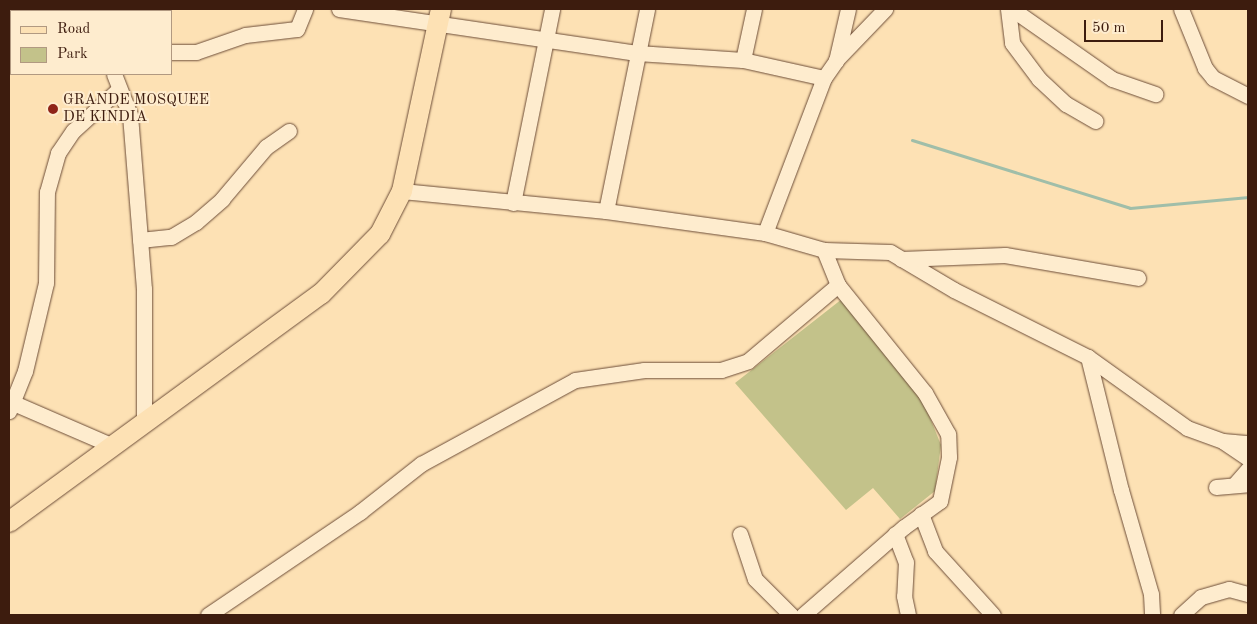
<!DOCTYPE html>
<style>
body{margin:0}
#map{position:relative;width:1257px;height:624px;overflow:hidden;background:#fde1b4;font-family:"Old Standard TT",serif}
div>[style]{position:absolute}
.green>*{inset:0;background:#c3c28a}
.stream>*{height:3px;margin:-1.5px;padding:0 1.5px;transform-origin:1.5px;border-radius:1.5px;background:#a0bea9}
.roads{filter:drop-shadow(0 0 1px #6d4d38) drop-shadow(0 0 1px #6d4d38)}
.minor>*{height:15px;margin:-7.5px;padding:0 7.5px;transform-origin:7.5px;border-radius:7.5px;background:#feecce}
.major>*{height:20px;margin:-10px;padding:0 10px;transform-origin:10px;border-radius:10px;background:#fde1b4}
.dots>*{width:14px;height:14px;translate:-50% -50%;box-sizing:border-box;border:2px solid #feecce;border-radius:50%}
span{translate:-50% -50%;white-space:nowrap;text-align:center;line-height:1.15;-webkit-text-stroke:4px #feecce;paint-order:stroke}
.poi-label{font-size:15px;color:#3d1c0e}
.left{translate:0 -50%;text-align:left}
.frame{position:absolute;inset:0;border:10px solid #3d1c0e;pointer-events:none}
.legend{position:absolute;left:10px;top:10px;width:162px;height:65px;box-sizing:border-box;background:#feecce;border:1px solid #b19981;margin:0;padding:6px 9px;list-style:none;font-size:15px;color:#3d1c0e}
.legend li{display:flex;align-items:center;gap:10px;height:25px}
.legend b{width:25px;border:1px solid #b19981}
.scale{position:absolute;left:1084px;top:20px;width:79px;height:22px;box-sizing:border-box;border:2px solid #3d1c0e;border-top:0;padding-left:6px;font-size:15px;line-height:18px;white-space:nowrap;color:#3d1c0e;-webkit-text-stroke:4px #feecce;paint-order:stroke}
</style>
<div id="map">
<div class="green">
<div style="clip-path:polygon(842px 299px,922px 398px,941px 445px,935px 491px,900px 519px,873px 488px,846px 510px,735px 383px)"></div>
</div>
<div class="stream">
<div style="left:912px;top:140px;width:228px;rotate:17.3deg"></div>
<div style="left:1130px;top:208px;width:119px;rotate:-5.3deg"></div>
</div>
<div class="roads">
<div class="minor">
<div style="left:78px;top:9px;width:2px;rotate:63deg"></div>
<div style="left:339px;top:9px;width:301px;rotate:8.4deg"></div>
<div style="left:637px;top:53px;width:106px;rotate:3.8deg"></div>
<div style="left:743px;top:60px;width:83px;rotate:12.5deg"></div>
<div style="left:1008px;top:9px;width:34px;rotate:83deg"></div>
<div style="left:1012px;top:43px;width:45px;rotate:53.1deg"></div>
<div style="left:1039px;top:79px;width:37px;rotate:43deg"></div>
<div style="left:1066px;top:104px;width:34px;rotate:30deg"></div>
<div style="left:1012px;top:9px;width:122px;rotate:35deg"></div>
<div style="left:1112px;top:79px;width:46px;rotate:19.2deg"></div>
<div style="left:1181px;top:9px;width:64px;rotate:67.9deg"></div>
<div style="left:1205px;top:68px;width:13px;rotate:51deg"></div>
<div style="left:1213px;top:78px;width:39px;rotate:27deg"></div>
<div style="left:59px;top:11px;width:6px;rotate:-18deg"></div>
<div style="left:9px;top:12px;width:2px"></div>
<div style="left:171px;top:52px;width:25px"></div>
<div style="left:196px;top:52px;width:52px;rotate:-19.1deg"></div>
<div style="left:245px;top:35px;width:52px;rotate:-6.6deg"></div>
<div style="left:297px;top:29px;width:22px;rotate:-68deg"></div>
<div style="left:743px;top:60px;width:52px;rotate:-77.8deg"></div>
<div style="left:836px;top:60px;width:71px;rotate:-46.1deg"></div>
<div style="left:114px;top:74px;width:44px;rotate:68.7deg"></div>
<div style="left:130px;top:115px;width:175px;rotate:85.4deg"></div>
<div style="left:144px;top:289px;width:134px;rotate:90deg"></div>
<div style="left:402px;top:191px;width:205px;rotate:5.6deg"></div>
<div style="left:606px;top:211px;width:161px;rotate:7.9deg"></div>
<div style="left:765px;top:233px;width:61px;rotate:16.1deg"></div>
<div style="left:824px;top:250px;width:66px;rotate:1.7deg"></div>
<div style="left:890px;top:252px;width:74px;rotate:30.7deg"></div>
<div style="left:954px;top:290px;width:150px;rotate:26.6deg"></div>
<div style="left:1088px;top:357px;width:122px;rotate:35.6deg"></div>
<div style="left:1187px;top:428px;width:38px;rotate:20deg"></div>
<div style="left:1223px;top:441px;width:25px;rotate:5deg"></div>
<div style="left:513px;top:203px;width:198px;rotate:-78.6deg"></div>
<div style="left:606px;top:211px;width:206px;rotate:-78.5deg"></div>
<div style="left:765px;top:233px;width:166px;rotate:-69.2deg"></div>
<div style="left:824px;top:78px;width:21px;rotate:-55deg"></div>
<div style="left:836px;top:61px;width:53px;rotate:-77deg"></div>
<div style="left:140px;top:240px;width:31px;rotate:-6deg"></div>
<div style="left:171px;top:237px;width:29px;rotate:-31deg"></div>
<div style="left:196px;top:222px;width:35px;rotate:-41deg"></div>
<div style="left:222px;top:199px;width:68px;rotate:-49.8deg"></div>
<div style="left:266px;top:147px;width:28px;rotate:-35deg"></div>
<div style="left:901px;top:259px;width:104px;rotate:-2.2deg"></div>
<div style="left:1005px;top:255px;width:135px;rotate:9.8deg"></div>
<div style="left:1088px;top:357px;width:137px;rotate:76.1deg"></div>
<div style="left:1121px;top:490px;width:108px;rotate:73.9deg"></div>
<div style="left:1151px;top:594px;width:21px;rotate:87deg"></div>
<div style="left:9px;top:401px;width:113px;rotate:23.4deg"></div>
<div style="left:9px;top:411px;width:43px;rotate:-68.2deg"></div>
<div style="left:25px;top:371px;width:90px;rotate:-76.6deg"></div>
<div style="left:46px;top:283px;width:91px;rotate:-89.4deg"></div>
<div style="left:47px;top:192px;width:41px;rotate:-74.2deg"></div>
<div style="left:58px;top:153px;width:27px;rotate:-56deg"></div>
<div style="left:73px;top:131px;width:62px;rotate:-42.4deg"></div>
<div style="left:1224px;top:442px;width:29px;rotate:34deg"></div>
<div style="left:1235px;top:484px;width:20px;rotate:-49deg"></div>
<div style="left:1216px;top:487px;width:32px;rotate:-5deg"></div>
<div style="left:921px;top:514px;width:40px;rotate:69deg"></div>
<div style="left:935px;top:551px;width:86px;rotate:47.8deg"></div>
<div style="left:740px;top:534px;width:47px;rotate:71.6deg"></div>
<div style="left:755px;top:579px;width:51px;rotate:45deg"></div>
<div style="left:895px;top:534px;width:30px;rotate:69deg"></div>
<div style="left:906px;top:562px;width:34px;rotate:93deg"></div>
<div style="left:904px;top:596px;width:19px;rotate:78deg"></div>
<div style="left:208px;top:615px;width:184px;rotate:-34.1deg"></div>
<div style="left:360px;top:512px;width:78px;rotate:-38.2deg"></div>
<div style="left:421px;top:464px;width:175px;rotate:-28.6deg"></div>
<div style="left:575px;top:380px;width:70px;rotate:-8.2deg"></div>
<div style="left:644px;top:370px;width:77px"></div>
<div style="left:721px;top:370px;width:28px;rotate:-18deg"></div>
<div style="left:748px;top:361px;width:118px;rotate:-40.2deg"></div>
<div style="left:803px;top:615px;width:134px;rotate:-41.1deg"></div>
<div style="left:904px;top:527px;width:44px;rotate:-35.8deg"></div>
<div style="left:940px;top:501px;width:45px;rotate:-78.4deg"></div>
<div style="left:949px;top:457px;width:23px;rotate:-92deg"></div>
<div style="left:948px;top:434px;width:47px;rotate:-119.3deg"></div>
<div style="left:925px;top:393px;width:139px;rotate:-128.9deg"></div>
<div style="left:838px;top:285px;width:38px;rotate:-112deg"></div>
<div style="left:1181px;top:615px;width:27px;rotate:-42deg"></div>
<div style="left:1201px;top:597px;width:29px;rotate:-16deg"></div>
<div style="left:1229px;top:589px;width:20px;rotate:15deg"></div>
</div>
<div class="major">
<div style="left:9px;top:522px;width:386px;rotate:-36.2deg"></div>
<div style="left:321px;top:294px;width:84px;rotate:-45.5deg"></div>
<div style="left:380px;top:234px;width:48px;rotate:-62.9deg"></div>
<div style="left:402px;top:191px;width:186px;rotate:-77.9deg"></div>
</div>
</div>
<div class="dots">
<div style="left:53px;top:109px;background:#8f2418"></div>
</div>
<div class="poi-label">
<span class="left" style="left:63px;top:109px">GRANDE MOSQUEE<br>DE KINDIA</span>
</div>
<div class="frame"></div>
<ul class="legend">
<li><b style="height:6px;background:#fde1b4"></b>Road</li>
<li><b style="height:14px;background:#c3c28a"></b>Park</li>
</ul>
<div class="scale">50 m</div>
</div>
